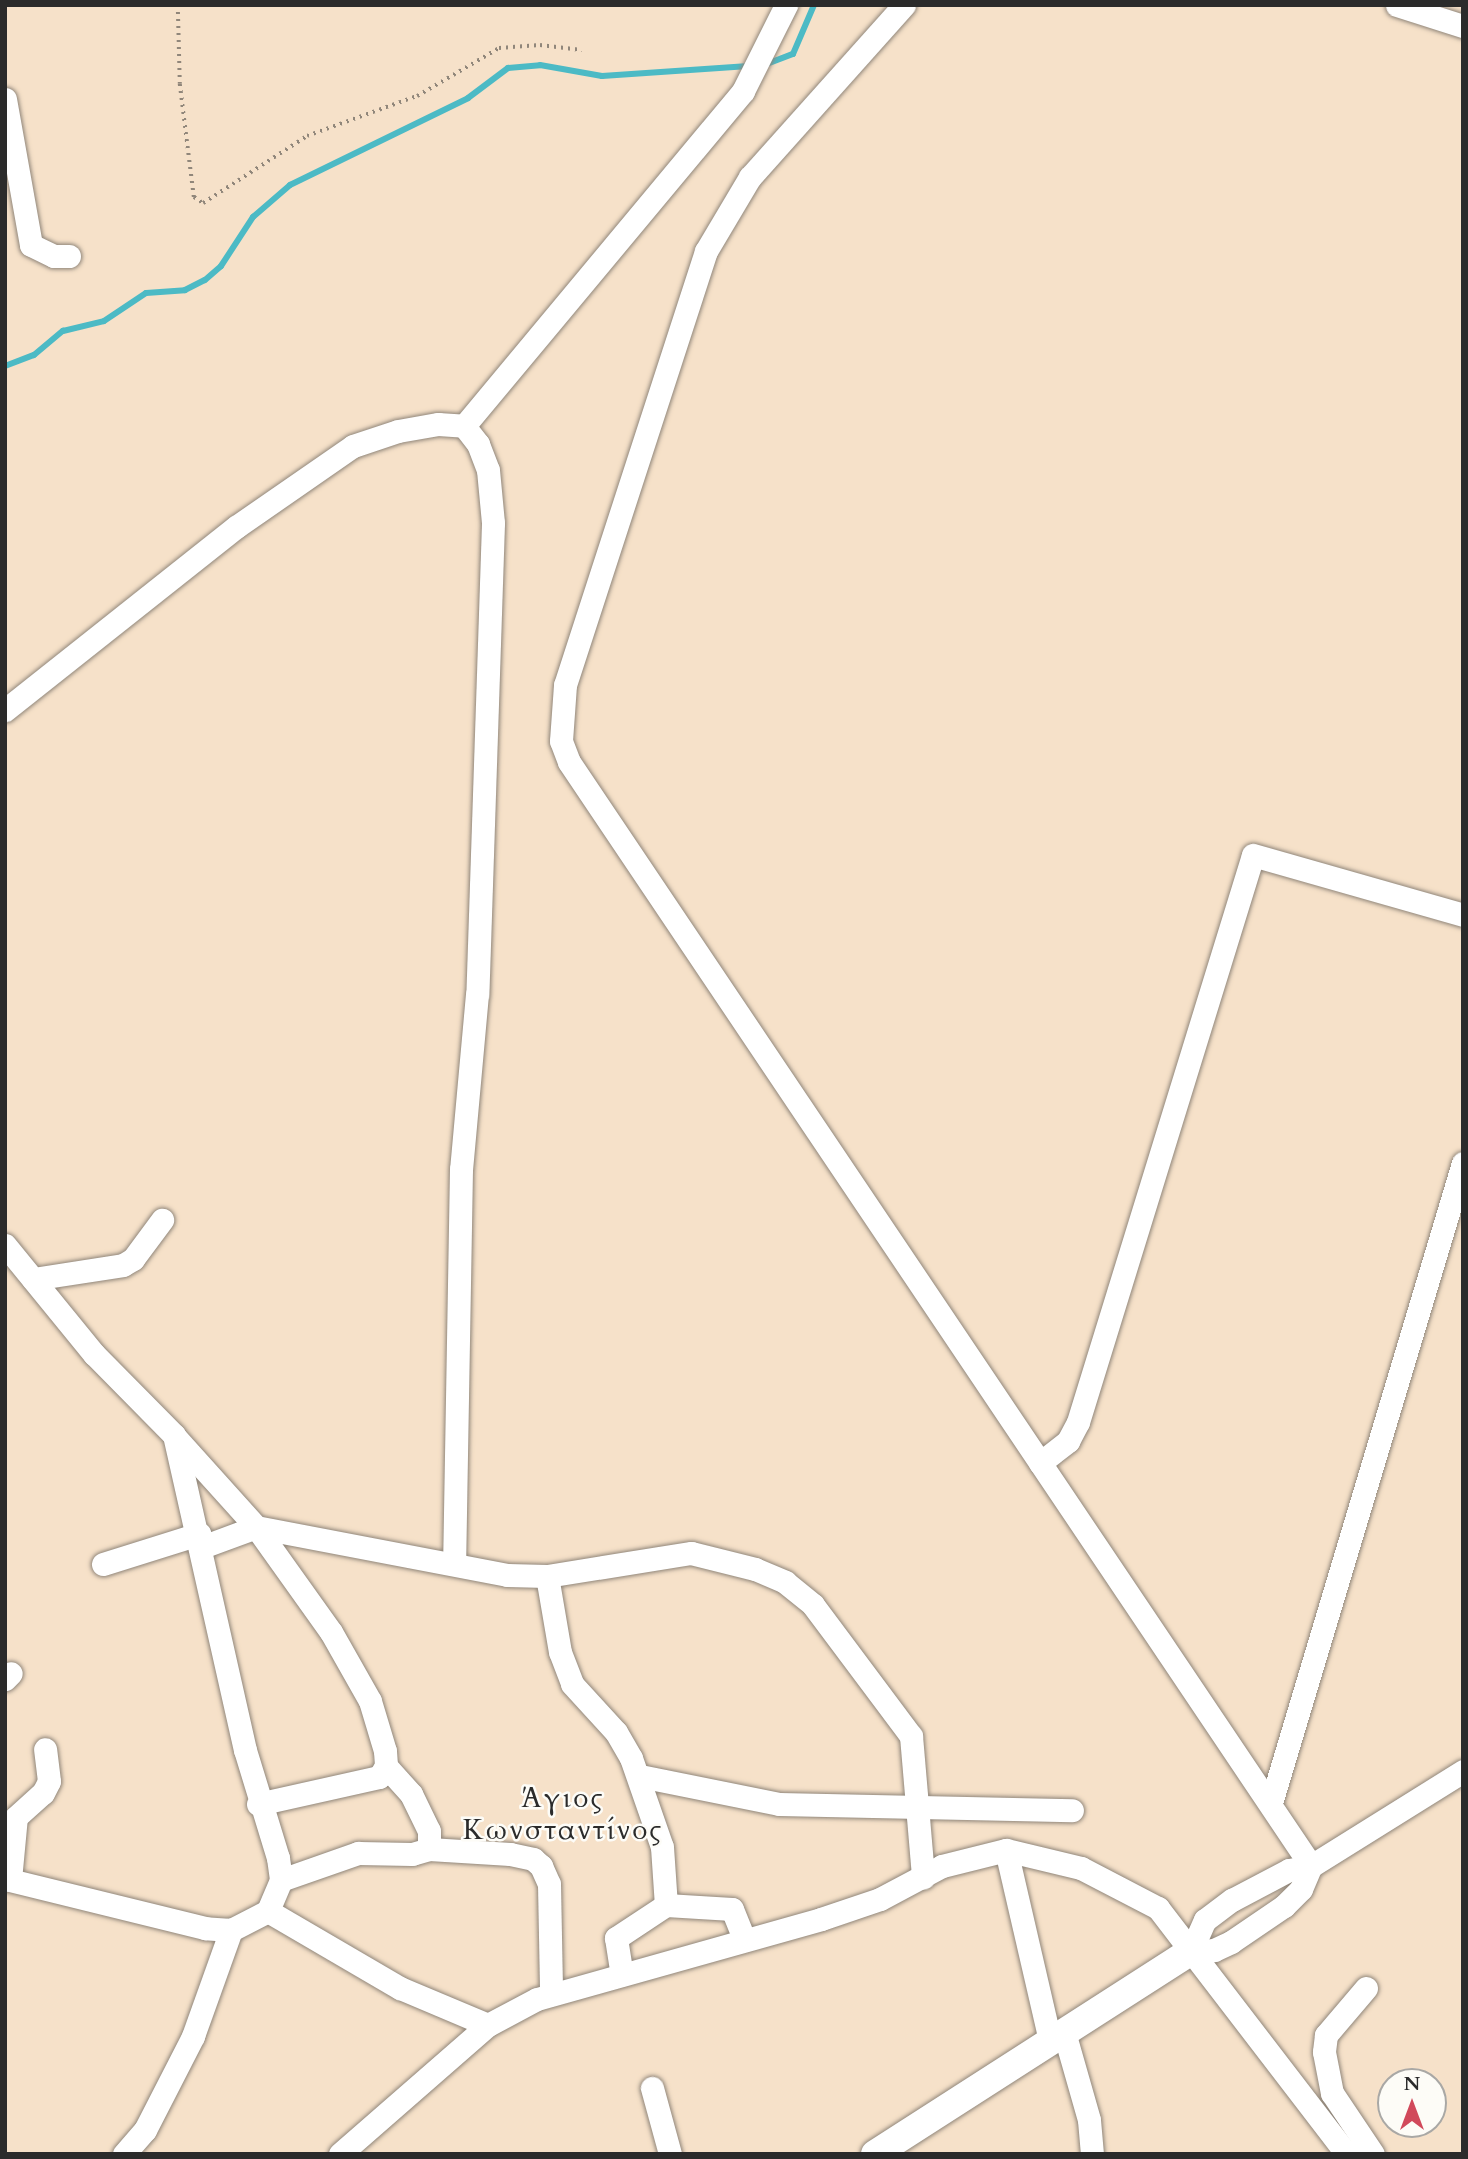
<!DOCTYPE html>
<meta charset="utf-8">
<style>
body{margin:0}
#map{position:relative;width:1468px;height:2159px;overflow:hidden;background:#f6e1c9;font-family:Cardo,serif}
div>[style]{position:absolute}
.stream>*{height:6px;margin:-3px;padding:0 3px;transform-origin:3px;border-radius:3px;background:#4cbac5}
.path>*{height:3.5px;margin-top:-1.75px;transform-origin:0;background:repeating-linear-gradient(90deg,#90867a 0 2px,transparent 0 7px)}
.roads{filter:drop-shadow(0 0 2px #90867a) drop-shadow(0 0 2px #90867a)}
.minor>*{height:23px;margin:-11.5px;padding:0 11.5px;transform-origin:11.5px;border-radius:11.5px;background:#fff}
.major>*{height:28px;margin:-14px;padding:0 14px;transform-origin:14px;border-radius:14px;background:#fff}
span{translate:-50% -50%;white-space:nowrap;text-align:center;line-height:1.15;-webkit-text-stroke:5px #fdfcf7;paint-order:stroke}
.quarter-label{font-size:28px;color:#2b2b2b;letter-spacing:2px}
.frame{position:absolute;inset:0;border:7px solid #2b2b2b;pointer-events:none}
.north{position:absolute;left:1377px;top:2068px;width:70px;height:70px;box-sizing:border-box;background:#fdfcf7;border:2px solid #a9a8a5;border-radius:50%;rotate:0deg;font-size:19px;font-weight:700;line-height:28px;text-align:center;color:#2b2b2b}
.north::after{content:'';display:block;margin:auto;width:24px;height:32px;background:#d1495b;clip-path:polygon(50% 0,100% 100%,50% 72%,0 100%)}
</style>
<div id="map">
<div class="stream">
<div style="left:764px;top:65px;width:31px;rotate:-21deg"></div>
<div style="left:793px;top:54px;width:53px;rotate:-66.8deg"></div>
<div style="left:5px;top:366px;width:31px;rotate:-21deg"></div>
<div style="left:34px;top:355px;width:38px;rotate:-40deg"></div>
<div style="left:63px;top:331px;width:42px;rotate:-13.7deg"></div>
<div style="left:104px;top:321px;width:50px;rotate:-33.7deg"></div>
<div style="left:146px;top:293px;width:39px;rotate:-4deg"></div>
<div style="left:185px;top:290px;width:22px;rotate:-27deg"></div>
<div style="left:205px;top:280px;width:21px;rotate:-41deg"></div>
<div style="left:221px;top:266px;width:59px;rotate:-56.9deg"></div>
<div style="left:253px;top:217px;width:49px;rotate:-40.9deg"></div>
<div style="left:290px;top:185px;width:198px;rotate:-26deg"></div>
<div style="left:468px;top:98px;width:50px;rotate:-36.9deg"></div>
<div style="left:508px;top:68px;width:32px;rotate:-5deg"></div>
<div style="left:540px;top:65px;width:63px;rotate:10.1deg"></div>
<div style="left:602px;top:76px;width:147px;rotate:-3.9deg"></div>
</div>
<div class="path">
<div style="left:178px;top:5px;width:79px;rotate:88.5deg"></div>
<div style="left:180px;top:84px;width:114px;rotate:82.9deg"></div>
<div style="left:194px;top:197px;width:11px;rotate:34deg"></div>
<div style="left:203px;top:203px;width:124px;rotate:-32.8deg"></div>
<div style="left:307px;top:136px;width:117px;rotate:-20deg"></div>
<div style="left:417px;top:96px;width:95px;rotate:-30.3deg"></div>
<div style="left:499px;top:48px;width:41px;rotate:-4.2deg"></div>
<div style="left:540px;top:45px;width:42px;rotate:6.8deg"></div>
</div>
<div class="roads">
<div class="minor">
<div style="left:904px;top:5px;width:231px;rotate:131.8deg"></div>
<div style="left:750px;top:177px;width:86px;rotate:120.7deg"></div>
<div style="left:706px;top:251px;width:456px;rotate:108deg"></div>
<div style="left:565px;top:685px;width:56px;rotate:94.1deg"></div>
<div style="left:561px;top:741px;width:22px;rotate:69deg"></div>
<div style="left:569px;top:762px;width:1330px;rotate:56.09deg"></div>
<div style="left:1397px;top:5px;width:69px;rotate:17.7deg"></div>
<div style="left:5px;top:99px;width:148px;rotate:79.9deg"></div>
<div style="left:31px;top:245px;width:25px;rotate:26deg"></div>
<div style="left:54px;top:256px;width:15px"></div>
<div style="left:464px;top:426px;width:436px;rotate:-50.2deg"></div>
<div style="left:743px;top:91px;width:96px;rotate:-63.4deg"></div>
<div style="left:5px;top:710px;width:295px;rotate:-38.4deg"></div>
<div style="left:236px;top:527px;width:142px;rotate:-34.7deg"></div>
<div style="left:353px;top:446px;width:47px;rotate:-18.4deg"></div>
<div style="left:398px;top:431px;width:41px;rotate:-9.9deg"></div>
<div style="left:438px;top:424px;width:26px;rotate:4deg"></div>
<div style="left:464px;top:426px;width:23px;rotate:52deg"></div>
<div style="left:478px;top:444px;width:28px;rotate:69deg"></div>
<div style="left:488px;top:470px;width:53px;rotate:84.6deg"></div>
<div style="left:493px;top:523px;width:471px;rotate:91.9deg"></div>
<div style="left:477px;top:994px;width:176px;rotate:95.2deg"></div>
<div style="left:461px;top:1169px;width:394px;rotate:91deg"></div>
<div style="left:5px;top:1245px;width:141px;rotate:50.8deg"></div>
<div style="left:94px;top:1354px;width:114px;rotate:45.4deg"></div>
<div style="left:174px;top:1435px;width:323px;rotate:77.3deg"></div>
<div style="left:245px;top:1750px;width:113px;rotate:73deg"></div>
<div style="left:278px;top:1858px;width:22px;rotate:82deg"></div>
<div style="left:281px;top:1880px;width:34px;rotate:113deg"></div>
<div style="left:268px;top:1911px;width:42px;rotate:152.8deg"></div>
<div style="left:231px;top:1930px;width:26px;rotate:-176deg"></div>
<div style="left:205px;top:1928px;width:206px;rotate:-166.2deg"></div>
<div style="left:33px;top:1279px;width:91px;rotate:-8.8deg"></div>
<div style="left:123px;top:1265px;width:12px;rotate:-31deg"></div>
<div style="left:133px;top:1259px;width:49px;rotate:-53.4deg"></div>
<div style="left:176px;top:1438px;width:120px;rotate:48deg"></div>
<div style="left:256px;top:1527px;width:129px;rotate:54.5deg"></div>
<div style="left:331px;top:1632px;width:79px;rotate:60.5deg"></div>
<div style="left:370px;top:1701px;width:52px;rotate:73.3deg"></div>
<div style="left:385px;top:1751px;width:15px;rotate:86deg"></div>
<div style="left:386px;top:1766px;width:13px;rotate:122deg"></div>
<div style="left:379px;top:1777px;width:124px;rotate:167.4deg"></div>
<div style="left:1040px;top:1463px;width:36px;rotate:-38deg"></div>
<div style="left:1068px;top:1441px;width:21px;rotate:-62deg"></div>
<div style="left:1078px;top:1422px;width:593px;rotate:-72.85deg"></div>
<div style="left:1253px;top:855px;width:218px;rotate:15.9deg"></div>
<div style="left:202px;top:1547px;width:58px;rotate:-20.3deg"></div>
<div style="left:256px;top:1527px;width:256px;rotate:10.8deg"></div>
<div style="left:507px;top:1575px;width:40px;rotate:1.4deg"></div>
<div style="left:547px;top:1576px;width:146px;rotate:-9.1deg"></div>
<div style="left:691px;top:1553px;width:66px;rotate:14deg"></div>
<div style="left:755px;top:1569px;width:33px;rotate:23deg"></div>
<div style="left:785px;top:1582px;width:36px;rotate:39deg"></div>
<div style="left:813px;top:1605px;width:164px;rotate:53.2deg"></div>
<div style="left:911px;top:1736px;width:142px;rotate:85.1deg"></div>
<div style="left:103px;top:1564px;width:101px;rotate:-17.4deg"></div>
<div style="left:547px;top:1576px;width:77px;rotate:80.3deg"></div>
<div style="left:560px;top:1652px;width:34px;rotate:69deg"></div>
<div style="left:572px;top:1684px;width:65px;rotate:47.5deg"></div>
<div style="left:616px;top:1732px;width:30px;rotate:60deg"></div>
<div style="left:631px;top:1758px;width:94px;rotate:70.8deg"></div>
<div style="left:662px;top:1847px;width:58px;rotate:86.1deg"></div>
<div style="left:666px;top:1905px;width:60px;rotate:146.6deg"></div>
<div style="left:616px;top:1938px;width:37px;rotate:81deg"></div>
<div style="left:5px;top:1679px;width:8px;rotate:-45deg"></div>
<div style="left:640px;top:1776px;width:142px;rotate:11.4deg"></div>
<div style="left:779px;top:1804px;width:293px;rotate:1.2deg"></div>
<div style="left:1271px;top:1803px;width:668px;rotate:-73.3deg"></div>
<div style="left:429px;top:1849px;width:81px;rotate:3.5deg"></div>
<div style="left:510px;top:1854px;width:24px;rotate:12deg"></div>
<div style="left:533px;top:1859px;width:11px;rotate:41deg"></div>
<div style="left:541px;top:1866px;width:20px;rotate:66deg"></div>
<div style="left:549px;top:1884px;width:109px;rotate:88.9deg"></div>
<div style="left:1006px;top:1850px;width:196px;rotate:77deg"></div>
<div style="left:10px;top:1880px;width:63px;rotate:-84.6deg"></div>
<div style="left:16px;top:1817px;width:36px;rotate:-42deg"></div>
<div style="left:43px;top:1793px;width:13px;rotate:-63deg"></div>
<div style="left:49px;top:1781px;width:32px;rotate:-97deg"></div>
<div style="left:281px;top:1880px;width:82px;rotate:-19.3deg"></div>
<div style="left:358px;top:1853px;width:54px;rotate:1.1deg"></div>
<div style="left:412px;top:1854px;width:18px;rotate:-16deg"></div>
<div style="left:429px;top:1849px;width:18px;rotate:-90deg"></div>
<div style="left:429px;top:1831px;width:41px;rotate:-115.9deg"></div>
<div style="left:411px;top:1794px;width:38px;rotate:-132deg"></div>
<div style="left:666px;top:1905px;width:66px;rotate:3.5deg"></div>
<div style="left:732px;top:1909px;width:31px;rotate:68deg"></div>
<div style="left:268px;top:1911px;width:153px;rotate:30.3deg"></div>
<div style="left:400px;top:1988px;width:95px;rotate:22.8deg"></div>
<div style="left:1191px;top:1951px;width:34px;rotate:-66deg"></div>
<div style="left:1205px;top:1920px;width:34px;rotate:-37deg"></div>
<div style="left:1232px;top:1900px;width:64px;rotate:-27.8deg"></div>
<div style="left:1289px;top:1870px;width:22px;rotate:-10deg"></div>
<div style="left:1311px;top:1866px;width:179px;rotate:-32deg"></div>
<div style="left:1191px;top:1951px;width:23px;rotate:-2deg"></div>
<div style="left:1214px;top:1950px;width:19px;rotate:-25deg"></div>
<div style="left:1231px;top:1942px;width:64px;rotate:-34.2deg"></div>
<div style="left:1284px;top:1906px;width:24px;rotate:-45deg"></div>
<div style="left:1301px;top:1889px;width:25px;rotate:-67deg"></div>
<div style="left:1366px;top:1988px;width:62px;rotate:130.4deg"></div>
<div style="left:1326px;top:2035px;width:17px;rotate:97deg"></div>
<div style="left:1324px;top:2052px;width:42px;rotate:79deg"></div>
<div style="left:1332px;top:2093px;width:73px;rotate:56.1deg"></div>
<div style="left:1064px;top:2032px;width:91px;rotate:74.1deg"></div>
<div style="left:1089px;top:2120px;width:34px;rotate:85deg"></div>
<div style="left:652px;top:2088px;width:68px;rotate:74.7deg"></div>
<div style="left:124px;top:2154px;width:32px;rotate:-49deg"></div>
<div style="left:145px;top:2130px;width:106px;rotate:-62.9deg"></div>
<div style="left:193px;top:2036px;width:113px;rotate:-70.3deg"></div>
<div style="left:340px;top:2154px;width:196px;rotate:-41.1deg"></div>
<div style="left:488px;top:2025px;width:55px;rotate:-28deg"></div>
<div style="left:537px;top:1999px;width:295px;rotate:-15.7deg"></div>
<div style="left:821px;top:1919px;width:62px;rotate:-18.7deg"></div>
<div style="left:880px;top:1899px;width:70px;rotate:-28deg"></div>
<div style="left:942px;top:1866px;width:66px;rotate:-14deg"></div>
<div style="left:1006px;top:1850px;width:77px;rotate:13.5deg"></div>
<div style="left:1081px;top:1868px;width:87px;rotate:27.5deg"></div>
<div style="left:1158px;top:1908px;width:310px;rotate:52.5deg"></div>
</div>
<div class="major">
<div style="left:875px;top:2154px;width:376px;rotate:-32.7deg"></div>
</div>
</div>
<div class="quarter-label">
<span style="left:563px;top:1814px">Άγιος<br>Κωνσταντίνος</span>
</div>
<div class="frame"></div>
<div class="north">N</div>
</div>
